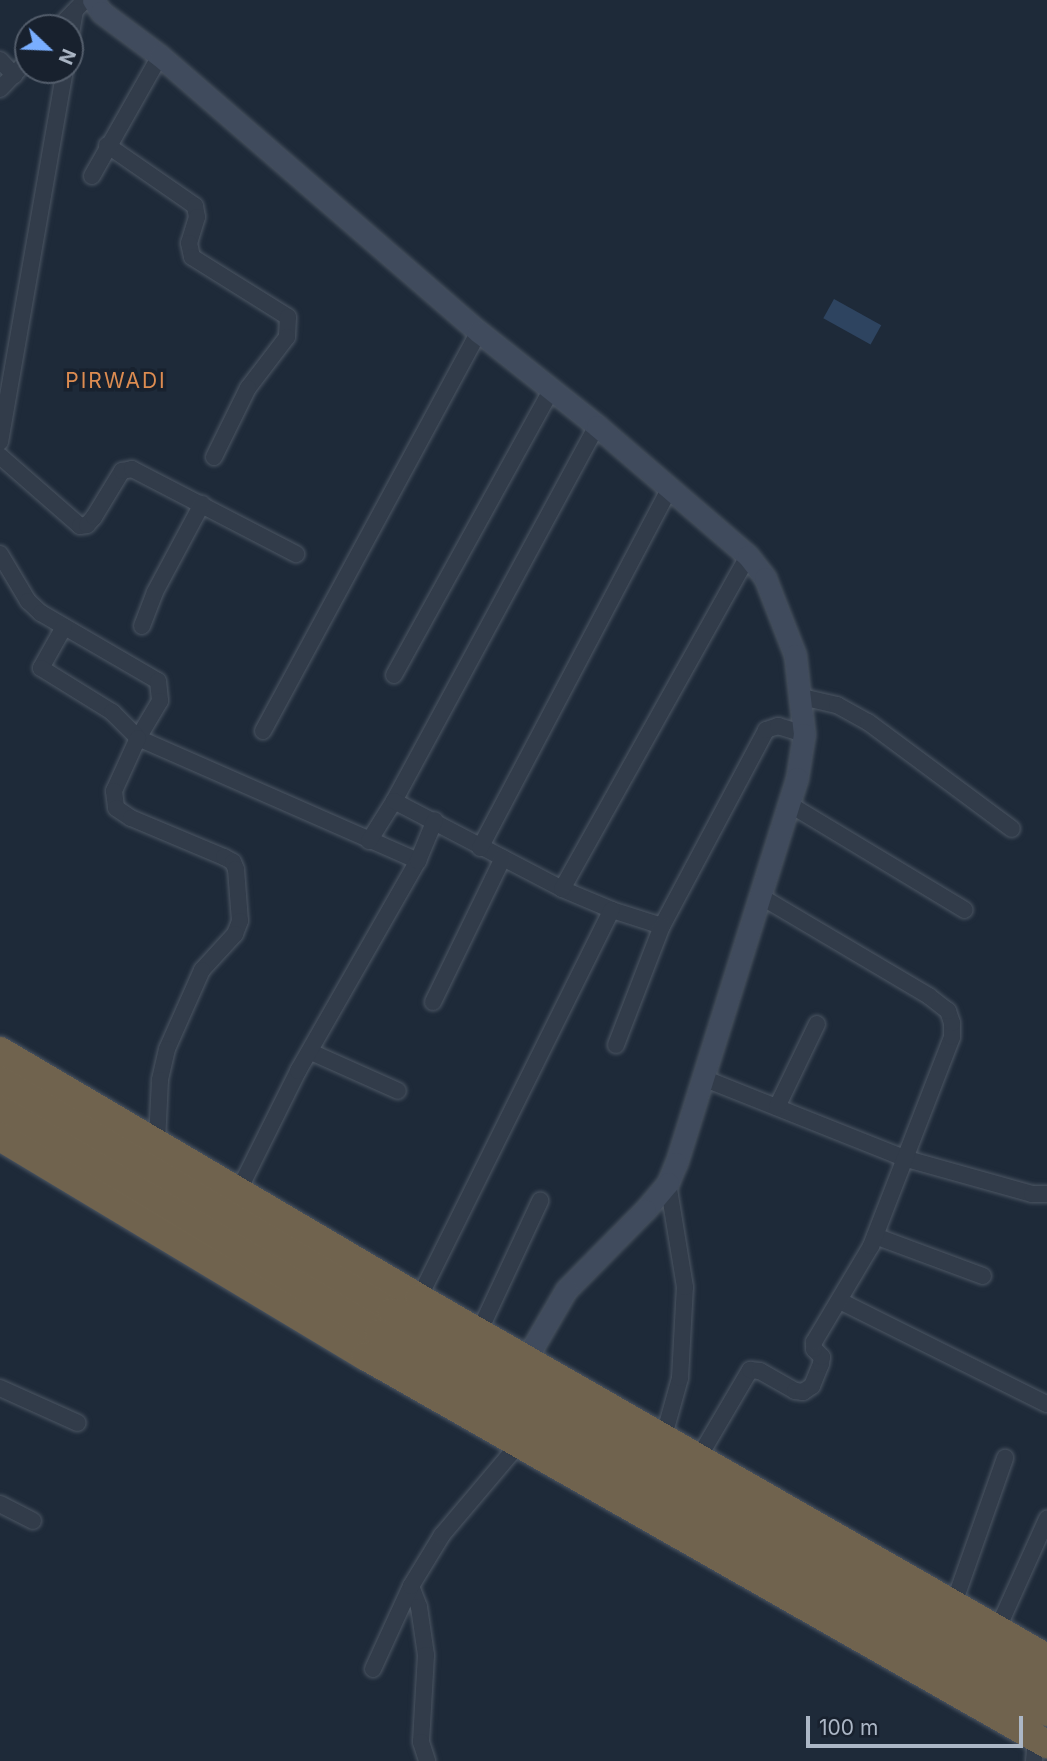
<!DOCTYPE html>
<style>
body{margin:0}
#map{position:relative;width:1047px;height:1761px;overflow:hidden;background:#1e2a39;font-family:Inter,sans-serif}
div>[style]{position:absolute}
.water>*{inset:0;background:#2e4460;transform-origin:0 0}
.roads{filter:drop-shadow(0 0 2px #4d5764) drop-shadow(0 0 2px #4d5764)}
.street>*{height:16px;margin:-8px;padding:0 8px;transform-origin:8px;border-radius:8px;background:#323c4a}
.secondary>*{height:21px;margin:-10.5px;padding:0 10.5px;transform-origin:10.5px;border-radius:10.5px;background:#404b5d}
.highway>*{height:28px;margin:-14px;padding:0 14px;transform-origin:14px;border-radius:14px;background:#70634e}
span{translate:-50% -50%;white-space:nowrap;text-align:center;line-height:1.15;-webkit-text-stroke:7px #18212e;paint-order:stroke}
.neighbourhood-label{font-size:21px;color:#dd8c51;letter-spacing:2px}
.north{position:absolute;left:14px;top:14px;width:70px;height:70px;box-sizing:border-box;background:#18212e;border:2px solid #535d6b;border-radius:50%;rotate:113deg;font-size:19px;font-weight:700;line-height:28px;text-align:center;color:#acb7c6}
.north::after{content:'';display:block;margin:auto;width:24px;height:32px;background:#79aeff;clip-path:polygon(50% 0,100% 100%,50% 72%,0 100%)}
.scale{position:absolute;left:806px;top:1716px;width:217px;height:32px;box-sizing:border-box;border:4px solid #acb7c6;border-top:0;padding-left:9px;font-size:21px;line-height:24px;white-space:nowrap;color:#acb7c6;-webkit-text-stroke:5px #18212e;paint-order:stroke}
</style>
<div id="map">
<div class="water">
<div style="left:834px;top:299px;width:54px;height:22px;rotate:29deg"></div>
</div>
<div class="roads">
<div class="street">
<div style="left:58px;top:28px;width:39px;rotate:-46deg"></div>
<div style="left:70px;top:39px;width:28px;rotate:-80deg"></div>
<div style="left:0;top:60px;width:21px;rotate:47deg"></div>
<div style="left:0;top:89px;width:40px;rotate:-46deg"></div>
<div style="left:107px;top:145px;width:107px;rotate:34.7deg"></div>
<div style="left:195px;top:206px;width:11px;rotate:80deg"></div>
<div style="left:197px;top:217px;width:27px;rotate:107deg"></div>
<div style="left:189px;top:243px;width:14px;rotate:78deg"></div>
<div style="left:192px;top:257px;width:113px;rotate:32deg"></div>
<div style="left:288px;top:317px;width:20px;rotate:93deg"></div>
<div style="left:287px;top:337px;width:64px;rotate:127.4deg"></div>
<div style="left:248px;top:388px;width:77px;rotate:116.2deg"></div>
<div style="left:92px;top:176px;width:138px;rotate:-60.5deg"></div>
<div style="left:0;top:442px;width:378px;rotate:-80.1deg"></div>
<div style="left:0;top:456px;width:106px;rotate:41.2deg"></div>
<div style="left:80px;top:526px;width:7px;rotate:-8deg"></div>
<div style="left:87px;top:525px;width:11px;rotate:-49deg"></div>
<div style="left:94px;top:517px;width:54px;rotate:-58.7deg"></div>
<div style="left:122px;top:471px;width:10px;rotate:-11deg"></div>
<div style="left:132px;top:469px;width:185px;rotate:27.4deg"></div>
<div style="left:0;top:554px;width:55px;rotate:59.2deg"></div>
<div style="left:28px;top:601px;width:18px;rotate:43deg"></div>
<div style="left:41px;top:613px;width:135px;rotate:30.2deg"></div>
<div style="left:158px;top:681px;width:20px;rotate:84deg"></div>
<div style="left:160px;top:701px;width:43px;rotate:120.7deg"></div>
<div style="left:138px;top:738px;width:306px;rotate:23.7deg"></div>
<div style="left:142px;top:626px;width:36px;rotate:-69deg"></div>
<div style="left:155px;top:592px;width:100px;rotate:-61.9deg"></div>
<div style="left:64px;top:627px;width:47px;rotate:119.3deg"></div>
<div style="left:41px;top:668px;width:84px;rotate:31.8deg"></div>
<div style="left:112px;top:712px;width:37px;rotate:45deg"></div>
<div style="left:138px;top:738px;width:58px;rotate:114.4deg"></div>
<div style="left:114px;top:791px;width:17px;rotate:83deg"></div>
<div style="left:116px;top:808px;width:18px;rotate:34deg"></div>
<div style="left:131px;top:818px;width:101px;rotate:22.8deg"></div>
<div style="left:224px;top:857px;width:10px;rotate:29deg"></div>
<div style="left:233px;top:862px;width:8px;rotate:67deg"></div>
<div style="left:236px;top:869px;width:52px;rotate:85.6deg"></div>
<div style="left:240px;top:921px;width:14px;rotate:111deg"></div>
<div style="left:235px;top:934px;width:49px;rotate:132.5deg"></div>
<div style="left:202px;top:970px;width:86px;rotate:113.9deg"></div>
<div style="left:167px;top:1049px;width:32px;rotate:103deg"></div>
<div style="left:160px;top:1080px;width:61px;rotate:92.8deg"></div>
<div style="left:394px;top:675px;width:327px;rotate:-61.1deg"></div>
<div style="left:802px;top:697px;width:36px;rotate:13deg"></div>
<div style="left:837px;top:705px;width:35px;rotate:29deg"></div>
<div style="left:868px;top:722px;width:179px;rotate:36.6deg"></div>
<div style="left:263px;top:731px;width:454px;rotate:-61.6deg"></div>
<div style="left:394px;top:801px;width:426px;rotate:-61.6deg"></div>
<div style="left:789px;top:804px;width:205px;rotate:31.1deg"></div>
<div style="left:369px;top:841px;width:47px;rotate:-58deg"></div>
<div style="left:394px;top:801px;width:190px;rotate:27.6deg"></div>
<div style="left:562px;top:889px;width:54px;rotate:22.8deg"></div>
<div style="left:612px;top:910px;width:52px;rotate:17.7deg"></div>
<div style="left:662px;top:926px;width:222px;rotate:-62deg"></div>
<div style="left:766px;top:730px;width:13px;rotate:-18deg"></div>
<div style="left:778px;top:726px;width:27px;rotate:17deg"></div>
<div style="left:480px;top:848px;width:406px;rotate:-62.2deg"></div>
<div style="left:562px;top:889px;width:381px;rotate:-60.8deg"></div>
<div style="left:433px;top:1002px;width:160px;rotate:-64.1deg"></div>
<div style="left:616px;top:1045px;width:128px;rotate:-68.9deg"></div>
<div style="left:311px;top:1052px;width:95px;rotate:24.1deg"></div>
<div style="left:703px;top:1078px;width:219px;rotate:21.7deg"></div>
<div style="left:907px;top:1159px;width:130px;rotate:15.6deg"></div>
<div style="left:1032px;top:1194px;width:15px"></div>
<div style="left:777px;top:1107px;width:92px;rotate:-64.3deg"></div>
<div style="left:239px;top:1190px;width:133px;rotate:-63.6deg"></div>
<div style="left:298px;top:1071px;width:242px;rotate:-60.3deg"></div>
<div style="left:418px;top:861px;width:44px;rotate:-67.5deg"></div>
<div style="left:875px;top:1236px;width:115px;rotate:20.3deg"></div>
<div style="left:419px;top:1298px;width:433px;rotate:-63.6deg"></div>
<div style="left:840px;top:1301px;width:231px;rotate:26.5deg"></div>
<div style="left:479px;top:1332px;width:145px;rotate:-65deg"></div>
<div style="left:0;top:1388px;width:85px;rotate:24.2deg"></div>
<div style="left:663px;top:1439px;width:63px;rotate:-74.4deg"></div>
<div style="left:680px;top:1378px;width:91px;rotate:-86.9deg"></div>
<div style="left:685px;top:1287px;width:105px;rotate:-99.3deg"></div>
<div style="left:699px;top:1457px;width:101px;rotate:-59.6deg"></div>
<div style="left:750px;top:1370px;width:10px;rotate:6deg"></div>
<div style="left:760px;top:1371px;width:40px;rotate:29.7deg"></div>
<div style="left:795px;top:1391px;width:8px;rotate:7deg"></div>
<div style="left:803px;top:1392px;width:11px;rotate:-34deg"></div>
<div style="left:812px;top:1386px;width:24px;rotate:-68deg"></div>
<div style="left:821px;top:1364px;width:7px;rotate:-82deg"></div>
<div style="left:822px;top:1357px;width:11px;rotate:-135deg"></div>
<div style="left:814px;top:1349px;width:7px;rotate:-90deg"></div>
<div style="left:814px;top:1342px;width:112px;rotate:-59.3deg"></div>
<div style="left:871px;top:1246px;width:224px;rotate:-68.8deg"></div>
<div style="left:952px;top:1037px;width:14px;rotate:-90deg"></div>
<div style="left:952px;top:1023px;width:13px;rotate:-108deg"></div>
<div style="left:948px;top:1011px;width:24px;rotate:-142deg"></div>
<div style="left:929px;top:996px;width:196px;rotate:-149.4deg"></div>
<div style="left:0;top:1504px;width:37px;rotate:27deg"></div>
<div style="left:411px;top:1586px;width:22px;rotate:69deg"></div>
<div style="left:419px;top:1607px;width:49px;rotate:81.7deg"></div>
<div style="left:426px;top:1655px;width:87px;rotate:93.3deg"></div>
<div style="left:421px;top:1742px;width:20px;rotate:72deg"></div>
<div style="left:954px;top:1603px;width:154px;rotate:-70.6deg"></div>
<div style="left:998px;top:1628px;width:120px;rotate:-65.8deg"></div>
<div style="left:373px;top:1669px;width:91px;rotate:-65.4deg"></div>
<div style="left:411px;top:1586px;width:60px;rotate:-58.7deg"></div>
<div style="left:442px;top:1535px;width:119px;rotate:-49.8deg"></div>
<div style="left:1034px;top:1761px;width:23px;rotate:-85deg"></div>
</div>
<div class="secondary">
<div style="left:93px;top:0;width:14px;rotate:56deg"></div>
<div style="left:101px;top:12px;width:74px;rotate:36.7deg"></div>
<div style="left:160px;top:56px;width:422px;rotate:40.9deg"></div>
<div style="left:479px;top:332px;width:151px;rotate:38.5deg"></div>
<div style="left:597px;top:426px;width:199px;rotate:40.7deg"></div>
<div style="left:748px;top:556px;width:28px;rotate:52deg"></div>
<div style="left:765px;top:578px;width:83px;rotate:68.7deg"></div>
<div style="left:795px;top:655px;width:80px;rotate:83.5deg"></div>
<div style="left:804px;top:734px;width:45px;rotate:99deg"></div>
<div style="left:797px;top:778px;width:404px;rotate:107.4deg"></div>
<div style="left:676px;top:1163px;width:22px;rotate:112deg"></div>
<div style="left:668px;top:1183px;width:35px;rotate:130deg"></div>
<div style="left:645px;top:1210px;width:112px;rotate:134.6deg"></div>
<div style="left:566px;top:1290px;width:80px;rotate:120.1deg"></div>
</div>
<div class="highway">
<div style="left:0;top:1051px;width:486px;rotate:30.5deg"></div>
<div style="left:419px;top:1298px;width:724px;rotate:29.82deg"></div>
<div style="left:0;top:1081px;width:454px;rotate:30.6deg"></div>
<div style="left:391px;top:1312px;width:754px;rotate:29.49deg"></div>
<div style="left:0;top:1110px;width:440px;rotate:30.5deg"></div>
<div style="left:379px;top:1333px;width:768px;rotate:29.57deg"></div>
<div style="left:0;top:1137px;width:426px;rotate:31deg"></div>
<div style="left:365px;top:1356px;width:785px;rotate:29.64deg"></div>
</div>
</div>
<div class="neighbourhood-label">
<span style="left:116px;top:381px">PIRWADI</span>
</div>
<div class="north">N</div>
<div class="scale">100 m</div>
</div>
